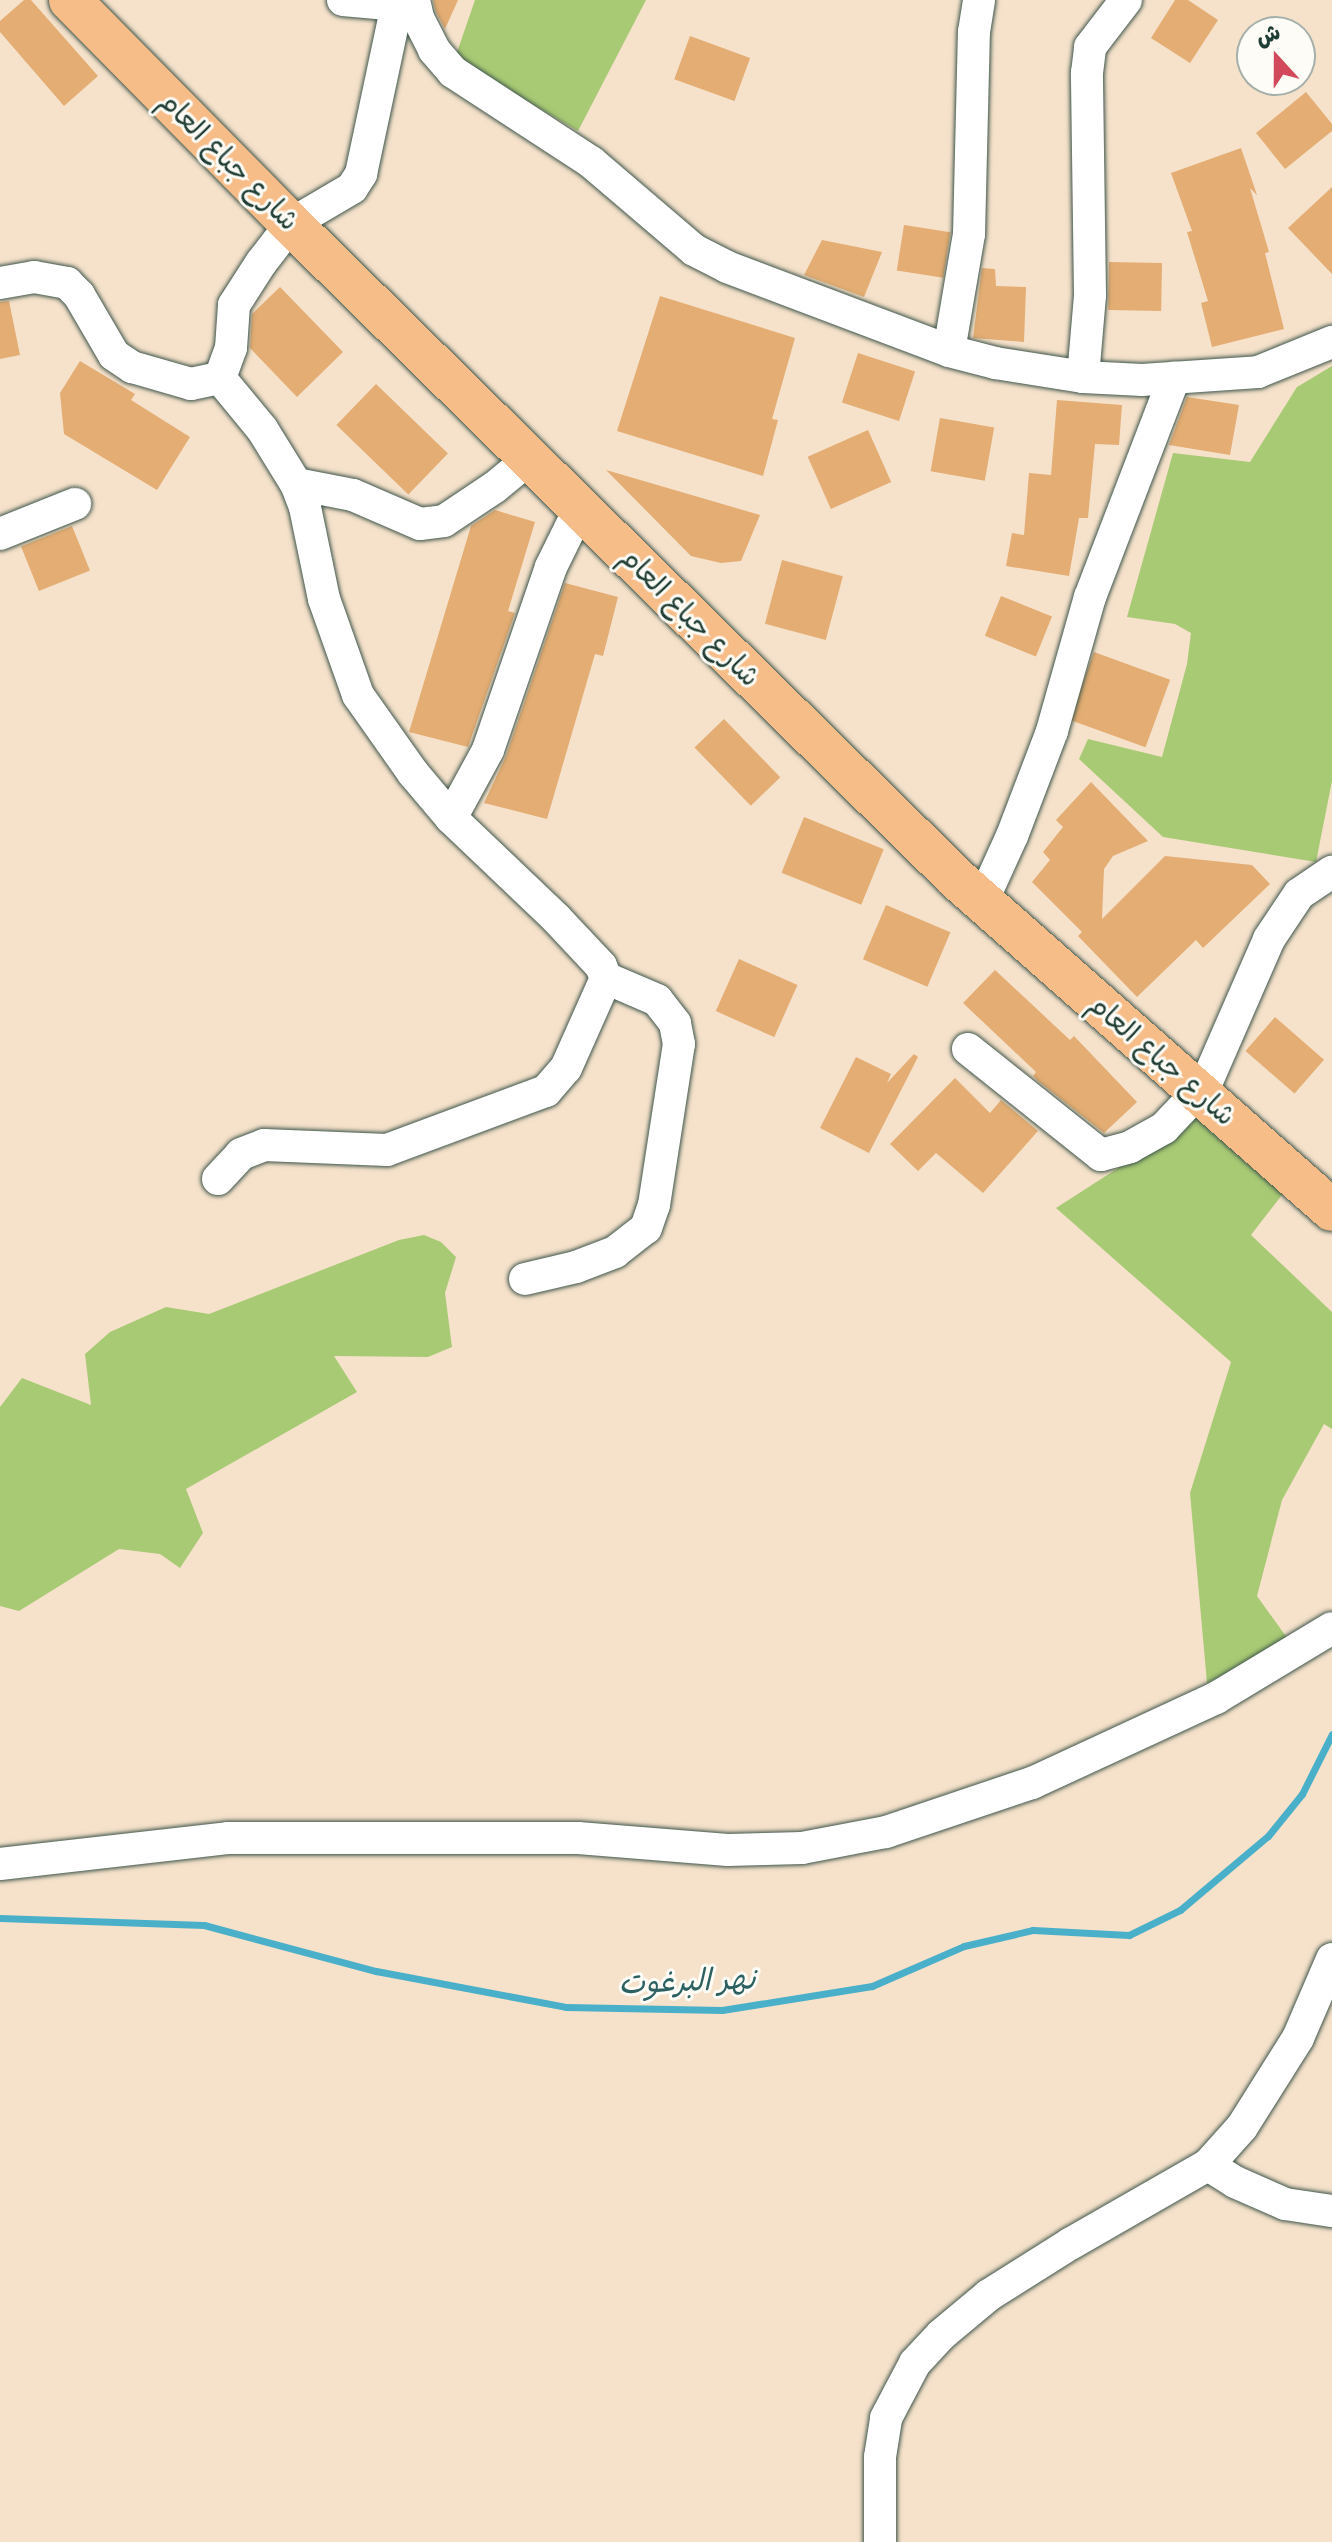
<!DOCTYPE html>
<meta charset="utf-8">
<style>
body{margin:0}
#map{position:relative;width:1332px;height:2542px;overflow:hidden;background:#f6e2cb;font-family:Sriracha,"Playpen Sans Arabic",sans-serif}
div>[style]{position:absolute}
.green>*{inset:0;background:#a8ca74}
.stream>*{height:7px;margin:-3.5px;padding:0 3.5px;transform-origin:3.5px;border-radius:3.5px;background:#4ab0c9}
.building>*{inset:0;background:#e3ad73;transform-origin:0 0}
.roads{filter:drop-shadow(0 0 2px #3f564b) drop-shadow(0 0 2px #3f564b)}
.minor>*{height:32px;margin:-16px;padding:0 16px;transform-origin:16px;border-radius:16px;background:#fff}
.major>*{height:42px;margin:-21px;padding:0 21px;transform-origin:21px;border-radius:21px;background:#f7bd88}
span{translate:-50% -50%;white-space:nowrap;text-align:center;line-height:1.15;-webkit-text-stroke:6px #fdfcf7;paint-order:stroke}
.street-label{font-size:28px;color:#1f3d34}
.water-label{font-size:30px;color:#2c6061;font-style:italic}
.north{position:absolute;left:1236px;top:16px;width:80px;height:80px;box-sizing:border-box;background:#fdfcf7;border:2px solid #a4b0a9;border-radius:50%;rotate:339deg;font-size:22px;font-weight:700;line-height:32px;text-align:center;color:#1f3d34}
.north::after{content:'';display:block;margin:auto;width:28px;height:36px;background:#d1495b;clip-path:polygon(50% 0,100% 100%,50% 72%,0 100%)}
</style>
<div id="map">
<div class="green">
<div style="clip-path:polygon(475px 0,646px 0,578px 131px,455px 58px)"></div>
<div style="clip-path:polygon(1332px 366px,1332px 781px,1316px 862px,1163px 837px,1079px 759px,1088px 739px,1162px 757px,1187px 664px,1191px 633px,1175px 624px,1127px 617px,1173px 453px,1250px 462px,1297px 387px)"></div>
<div style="clip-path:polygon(1199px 1116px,1285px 1191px,1251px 1235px,1332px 1312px,1332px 1429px,1324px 1424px,1282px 1500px,1257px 1596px,1290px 1642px,1207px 1683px,1190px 1493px,1231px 1362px,1056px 1208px)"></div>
<div style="clip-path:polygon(424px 1235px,441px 1242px,456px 1257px,445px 1293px,452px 1347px,428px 1357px,334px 1356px,357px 1392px,186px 1489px,203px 1533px,180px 1568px,160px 1554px,119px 1549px,19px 1611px,0 1606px,0 1407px,22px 1378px,91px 1405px,85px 1354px,110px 1332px,166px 1307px,209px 1314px,399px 1240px)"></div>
</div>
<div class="stream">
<div style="left:0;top:1918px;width:204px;rotate:2deg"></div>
<div style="left:204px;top:1925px;width:178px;rotate:15deg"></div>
<div style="left:376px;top:1971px;width:193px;rotate:10.7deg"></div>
<div style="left:566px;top:2007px;width:156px;rotate:1.1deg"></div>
<div style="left:722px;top:2010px;width:152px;rotate:-9.1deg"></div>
<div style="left:872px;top:1986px;width:100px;rotate:-23.5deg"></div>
<div style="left:964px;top:1946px;width:71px;rotate:-13.1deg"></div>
<div style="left:1033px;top:1930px;width:96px;rotate:3deg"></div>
<div style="left:1129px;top:1935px;width:57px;rotate:-26.1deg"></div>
<div style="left:1180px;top:1910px;width:115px;rotate:-40.1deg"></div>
<div style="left:1268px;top:1836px;width:54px;rotate:-51deg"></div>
<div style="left:1302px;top:1794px;width:67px;rotate:-63.4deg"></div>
</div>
<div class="building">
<div style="clip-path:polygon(24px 0,31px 0,98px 76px,64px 106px,0 32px,0 21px)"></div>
<div style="clip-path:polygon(433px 0,458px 0,445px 29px,436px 12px)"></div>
<div style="clip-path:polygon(1175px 0,1188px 0,1218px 20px,1190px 63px,1151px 38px)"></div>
<div style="left:690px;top:36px;width:64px;height:46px;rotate:20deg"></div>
<div style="clip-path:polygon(1306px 92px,1332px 124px,1332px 131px,1285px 169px,1256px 133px)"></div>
<div style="clip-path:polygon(1241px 148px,1257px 195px,1250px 188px,1269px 252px,1265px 253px,1284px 329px,1212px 347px,1201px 303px,1208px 301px,1187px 232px,1192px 231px,1171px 173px)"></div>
<div style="clip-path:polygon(1332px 187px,1332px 274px,1288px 228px)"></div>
<div style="left:904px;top:225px;width:47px;height:46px;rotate:9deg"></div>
<div style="clip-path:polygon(822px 240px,882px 252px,864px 297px,804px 275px)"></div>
<div style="left:1109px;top:262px;width:53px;height:48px;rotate:1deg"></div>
<div style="clip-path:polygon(982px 268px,995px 269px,996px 286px,1026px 287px,1024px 342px,973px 338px)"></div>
<div style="clip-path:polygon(280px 287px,343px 352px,297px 397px,250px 348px,252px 314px)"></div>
<div style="clip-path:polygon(660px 296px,795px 338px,772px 419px,778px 420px,763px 476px,617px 431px)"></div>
<div style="clip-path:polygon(9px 301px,20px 355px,0 359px,0 302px)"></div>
<div style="left:858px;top:353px;width:60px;height:52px;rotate:18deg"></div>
<div style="clip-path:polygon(80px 361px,135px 394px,131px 400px,190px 437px,157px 490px,64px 434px,60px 393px)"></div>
<div style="left:376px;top:384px;width:100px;height:57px;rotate:44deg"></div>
<div style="clip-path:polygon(1187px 397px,1239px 405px,1230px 455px,1169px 445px)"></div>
<div style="clip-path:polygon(1057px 400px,1122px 405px,1119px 445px,1095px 444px,1088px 518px,1079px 518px,1069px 576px,1006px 566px,1012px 533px,1024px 535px,1029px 473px,1051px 475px)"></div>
<div style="left:940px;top:418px;width:55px;height:54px;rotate:10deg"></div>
<div style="left:868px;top:430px;width:57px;height:66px;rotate:66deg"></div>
<div style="clip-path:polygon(606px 470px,760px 515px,741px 561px,721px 563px,691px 556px)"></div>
<div style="clip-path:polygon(495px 510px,535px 522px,508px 611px,515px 613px,468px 747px,409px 732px,471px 526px)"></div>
<div style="left:72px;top:526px;width:48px;height:55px;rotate:68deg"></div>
<div style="left:782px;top:560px;width:63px;height:66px;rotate:15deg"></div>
<div style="clip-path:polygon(565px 583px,618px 597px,603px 656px,595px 654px,547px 819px,484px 803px,506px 756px)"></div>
<div style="left:1001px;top:596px;width:55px;height:43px;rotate:22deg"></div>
<div style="left:1094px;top:652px;width:81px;height:72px;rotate:20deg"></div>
<div style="left:724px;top:719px;width:81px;height:41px;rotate:46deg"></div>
<div style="clip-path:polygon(1091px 782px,1148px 841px,1113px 856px,1104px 869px,1102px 919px,1165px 856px,1252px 865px,1270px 884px,1203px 948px,1196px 940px,1137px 997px,1078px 936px,1082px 932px,1032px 882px,1050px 860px,1043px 852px,1063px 827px,1056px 820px)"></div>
<div style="left:804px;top:817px;width:86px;height:60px;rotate:22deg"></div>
<div style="left:886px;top:905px;width:70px;height:59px;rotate:23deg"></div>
<div style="left:739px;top:959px;width:64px;height:57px;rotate:24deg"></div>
<div style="clip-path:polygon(995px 970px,1070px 1040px,1074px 1036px,1137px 1102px,1104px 1133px,1038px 1081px,1033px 1076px,1036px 1072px,963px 1003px)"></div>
<div style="left:1275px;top:1017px;width:65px;height:45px;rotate:41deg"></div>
<div style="clip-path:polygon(914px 1054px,918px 1057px,869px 1153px,820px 1128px,856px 1057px,891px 1074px,887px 1083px)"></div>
<div style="clip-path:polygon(955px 1078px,990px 1113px,1001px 1100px,1038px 1131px,983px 1193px,936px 1153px,918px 1171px,890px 1144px)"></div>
</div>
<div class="roads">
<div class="minor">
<div style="left:343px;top:0;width:56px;rotate:5.1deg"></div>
<div style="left:414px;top:0;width:18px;rotate:77deg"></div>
<div style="left:418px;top:18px;width:36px;rotate:63deg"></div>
<div style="left:434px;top:50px;width:29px;rotate:49deg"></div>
<div style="left:453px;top:72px;width:165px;rotate:33.1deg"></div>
<div style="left:591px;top:162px;width:135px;rotate:40.5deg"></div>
<div style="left:694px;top:250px;width:37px;rotate:27deg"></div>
<div style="left:727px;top:267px;width:237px;rotate:20.7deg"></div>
<div style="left:949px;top:351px;width:48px;rotate:14.6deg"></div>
<div style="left:995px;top:363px;width:89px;rotate:9deg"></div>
<div style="left:1083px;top:377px;width:59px;rotate:2.9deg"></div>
<div style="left:1142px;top:380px;width:116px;rotate:-3.9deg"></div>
<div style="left:1258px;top:372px;width:80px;rotate:-22.1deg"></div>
<div style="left:0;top:283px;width:35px;rotate:-10deg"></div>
<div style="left:34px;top:277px;width:34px;rotate:10deg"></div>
<div style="left:67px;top:283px;width:17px;rotate:45deg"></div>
<div style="left:79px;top:295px;width:69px;rotate:59.7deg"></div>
<div style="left:114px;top:355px;width:22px;rotate:34deg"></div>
<div style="left:132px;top:367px;width:61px;rotate:16.1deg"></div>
<div style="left:191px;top:384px;width:30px;rotate:-12deg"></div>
<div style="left:220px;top:378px;width:32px;rotate:-70deg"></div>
<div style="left:231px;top:348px;width:43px;rotate:-86deg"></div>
<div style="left:234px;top:305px;width:50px;rotate:-57.3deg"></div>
<div style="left:261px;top:263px;width:49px;rotate:-52.4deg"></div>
<div style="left:291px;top:224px;width:71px;rotate:-30.5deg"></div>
<div style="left:352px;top:188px;width:17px;rotate:-57deg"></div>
<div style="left:361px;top:174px;width:164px;rotate:-78deg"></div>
<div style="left:395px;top:14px;width:16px;rotate:-60deg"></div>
<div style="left:949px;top:351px;width:119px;rotate:-80.3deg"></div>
<div style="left:969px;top:234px;width:202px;rotate:-88.6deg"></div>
<div style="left:974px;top:32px;width:32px;rotate:-81deg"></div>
<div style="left:1083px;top:377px;width:82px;rotate:-85.1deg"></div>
<div style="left:1090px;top:295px;width:222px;rotate:-90.8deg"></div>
<div style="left:1087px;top:73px;width:26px;rotate:-83deg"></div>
<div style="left:1090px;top:47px;width:59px;rotate:-52.5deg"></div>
<div style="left:296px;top:484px;width:58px;rotate:10.9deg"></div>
<div style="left:353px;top:495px;width:73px;rotate:23.4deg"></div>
<div style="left:420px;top:524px;width:24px;rotate:-7deg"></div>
<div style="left:444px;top:521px;width:61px;rotate:-33.7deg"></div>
<div style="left:495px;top:487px;width:45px;rotate:-39.6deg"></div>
<div style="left:0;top:534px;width:81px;rotate:-21.8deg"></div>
<div style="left:451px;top:818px;width:77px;rotate:-61.4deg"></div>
<div style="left:488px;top:750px;width:194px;rotate:-71deg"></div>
<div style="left:551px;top:567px;width:66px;rotate:-63.8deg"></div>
<div style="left:982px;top:902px;width:72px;rotate:-65.6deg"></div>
<div style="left:1012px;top:836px;width:112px;rotate:-69.1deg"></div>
<div style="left:1052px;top:731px;width:139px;rotate:-74.2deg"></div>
<div style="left:1090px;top:597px;width:235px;rotate:-69deg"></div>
<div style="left:968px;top:1049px;width:170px;rotate:38.6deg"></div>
<div style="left:1101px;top:1155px;width:30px;rotate:-15deg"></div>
<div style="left:1130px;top:1147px;width:39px;rotate:-29deg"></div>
<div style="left:1164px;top:1128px;width:50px;rotate:-46.6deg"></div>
<div style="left:1201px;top:1095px;width:170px;rotate:-66.4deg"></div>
<div style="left:1269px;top:939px;width:54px;rotate:-56.3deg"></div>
<div style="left:1299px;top:894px;width:40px;rotate:-34deg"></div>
<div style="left:218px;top:1179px;width:34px;rotate:-47deg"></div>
<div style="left:241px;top:1154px;width:25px;rotate:-21deg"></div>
<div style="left:264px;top:1145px;width:123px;rotate:2.3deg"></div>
<div style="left:387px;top:1150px;width:170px;rotate:-20.4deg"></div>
<div style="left:546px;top:1091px;width:30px;rotate:-49deg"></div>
<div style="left:566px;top:1068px;width:98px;rotate:-66deg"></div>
<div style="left:606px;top:978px;width:13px;rotate:-113deg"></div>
<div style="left:601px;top:966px;width:66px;rotate:-133.2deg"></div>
<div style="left:556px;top:918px;width:145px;rotate:-136.4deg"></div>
<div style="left:451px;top:818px;width:59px;rotate:-130.2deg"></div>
<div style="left:413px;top:773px;width:95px;rotate:-125.2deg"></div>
<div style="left:358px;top:695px;width:102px;rotate:-109.5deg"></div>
<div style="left:324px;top:599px;width:94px;rotate:-101.7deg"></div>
<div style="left:305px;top:507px;width:25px;rotate:-111deg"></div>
<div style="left:296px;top:484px;width:65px;rotate:-121.7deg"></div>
<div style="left:262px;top:429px;width:66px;rotate:-129.5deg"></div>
<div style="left:525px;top:1279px;width:52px;rotate:-13.2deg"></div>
<div style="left:576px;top:1267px;width:42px;rotate:-21deg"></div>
<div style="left:615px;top:1252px;width:39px;rotate:-38deg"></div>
<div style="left:646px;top:1228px;width:24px;rotate:-71deg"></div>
<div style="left:654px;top:1205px;width:163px;rotate:-81.2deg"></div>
<div style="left:679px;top:1044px;width:21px;rotate:-101deg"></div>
<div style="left:675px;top:1023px;width:29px;rotate:-128deg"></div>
<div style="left:657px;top:1000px;width:56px;rotate:-156.7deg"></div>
<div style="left:0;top:1864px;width:229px;rotate:-6.5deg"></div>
<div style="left:228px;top:1838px;width:350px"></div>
<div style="left:578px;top:1838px;width:150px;rotate:4.6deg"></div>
<div style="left:728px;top:1850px;width:74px;rotate:-1.5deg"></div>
<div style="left:802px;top:1848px;width:86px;rotate:-10.8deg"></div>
<div style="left:886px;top:1832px;width:154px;rotate:-18.6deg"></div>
<div style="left:1032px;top:1783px;width:203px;rotate:-24.8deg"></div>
<div style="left:1216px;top:1698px;width:135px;rotate:-31.1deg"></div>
<div style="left:1208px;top:2165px;width:32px;rotate:32deg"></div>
<div style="left:1235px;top:2182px;width:55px;rotate:23.7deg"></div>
<div style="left:1285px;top:2204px;width:48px;rotate:8.5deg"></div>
<div style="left:880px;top:2542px;width:85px;rotate:-90deg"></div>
<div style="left:880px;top:2457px;width:39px;rotate:-81deg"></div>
<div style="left:886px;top:2418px;width:62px;rotate:-62.2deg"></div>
<div style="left:915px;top:2363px;width:38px;rotate:-47deg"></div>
<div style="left:941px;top:2335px;width:62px;rotate:-39.8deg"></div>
<div style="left:989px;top:2295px;width:96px;rotate:-32.2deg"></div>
<div style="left:1070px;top:2244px;width:159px;rotate:-29.8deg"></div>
<div style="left:1208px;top:2165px;width:51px;rotate:-48.2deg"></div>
<div style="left:1242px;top:2127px;width:105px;rotate:-57.8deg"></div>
<div style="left:1298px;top:2038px;width:86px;rotate:-66.7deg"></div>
</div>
<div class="major">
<div style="left:70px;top:0;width:315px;rotate:45.4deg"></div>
<div style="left:291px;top:224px;width:934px;rotate:44.52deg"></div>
<div style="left:957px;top:879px;width:500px;rotate:41.43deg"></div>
</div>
</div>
<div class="street-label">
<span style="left:229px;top:161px;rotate:45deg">شارع جباع العام</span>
<span style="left:690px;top:617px;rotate:45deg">شارع جباع العام</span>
<span style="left:1162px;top:1060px;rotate:41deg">شارع جباع العام</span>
</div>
<div class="water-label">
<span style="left:687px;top:1981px;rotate:-2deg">نهر البرغوت</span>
</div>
<div class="north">ش</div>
</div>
